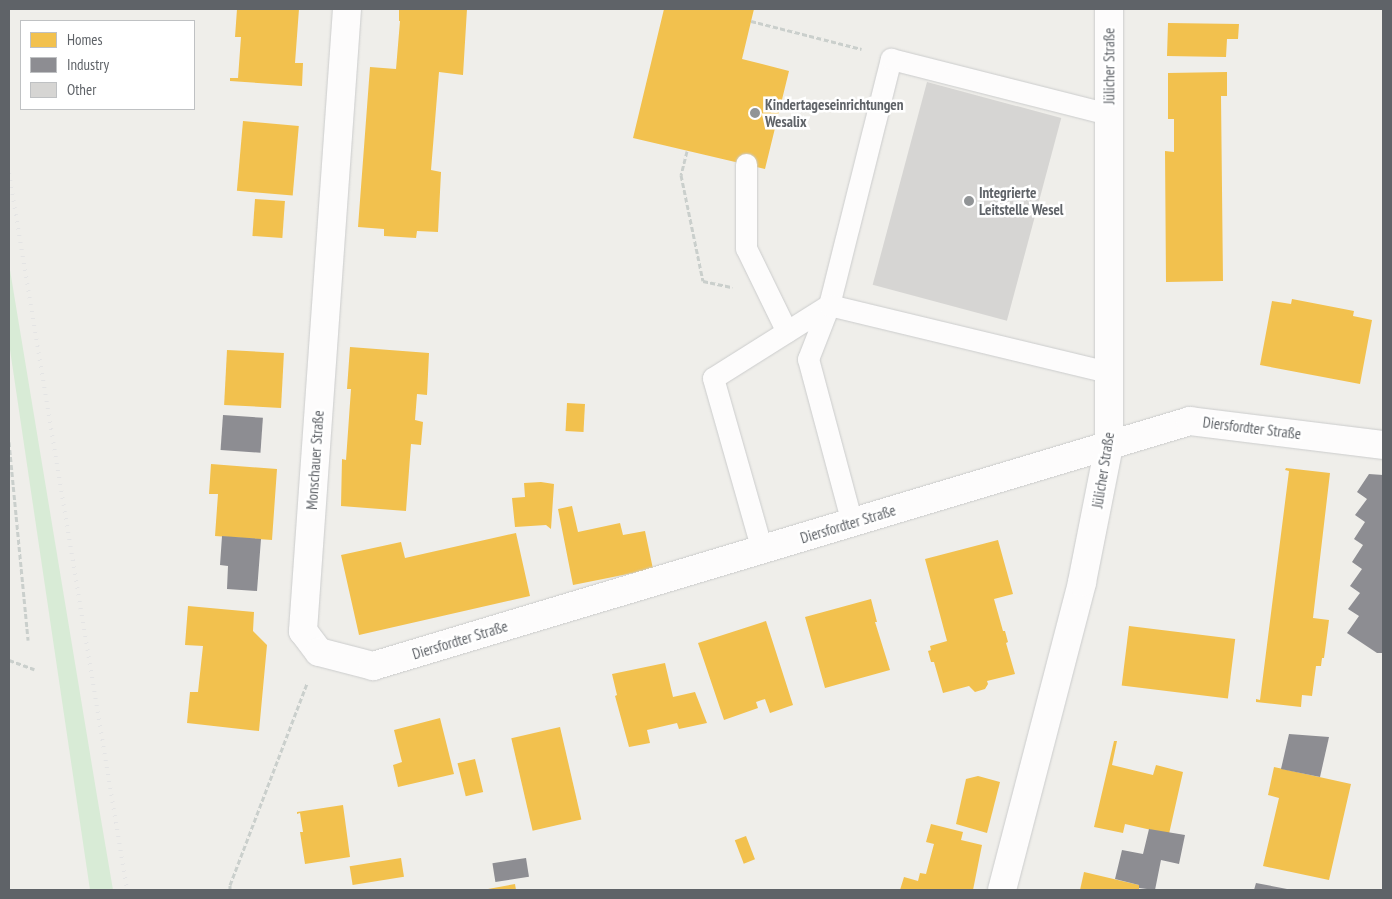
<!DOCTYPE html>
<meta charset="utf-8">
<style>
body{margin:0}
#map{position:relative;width:1392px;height:899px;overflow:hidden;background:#efeeea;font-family:"PT Sans Narrow",sans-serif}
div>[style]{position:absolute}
.green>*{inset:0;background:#d8ebd6}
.homes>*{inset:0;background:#f2c14e;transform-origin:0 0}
.industry>*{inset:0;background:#8d8d92;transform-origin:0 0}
.building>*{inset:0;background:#d6d5d3;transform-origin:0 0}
.path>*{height:3px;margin-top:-1.5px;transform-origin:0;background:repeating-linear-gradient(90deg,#cacfcc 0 5px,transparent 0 7.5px)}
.roads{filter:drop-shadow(0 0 1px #cbcccc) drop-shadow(0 0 1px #cbcccc)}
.service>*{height:21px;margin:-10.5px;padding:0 10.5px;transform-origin:10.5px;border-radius:10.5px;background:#fdfcfc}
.minor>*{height:28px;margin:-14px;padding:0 14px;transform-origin:14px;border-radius:14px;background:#fdfcfc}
.rail>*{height:4px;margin-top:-2px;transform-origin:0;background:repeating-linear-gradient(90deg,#e4e4e4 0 1px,transparent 0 7px)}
.dots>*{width:14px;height:14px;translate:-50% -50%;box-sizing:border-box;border:2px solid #fff;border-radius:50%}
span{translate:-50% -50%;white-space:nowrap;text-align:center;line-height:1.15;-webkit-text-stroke:5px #fff;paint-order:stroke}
.street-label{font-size:15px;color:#5f6368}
.poi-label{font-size:15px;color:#5f6368;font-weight:700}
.left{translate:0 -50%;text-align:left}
.frame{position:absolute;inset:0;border:10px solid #5f6368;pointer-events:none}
.legend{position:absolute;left:20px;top:20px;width:175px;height:90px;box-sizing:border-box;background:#fff;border:1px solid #bfc1c3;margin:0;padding:6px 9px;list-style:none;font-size:15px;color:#5f6368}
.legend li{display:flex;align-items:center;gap:10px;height:25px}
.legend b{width:25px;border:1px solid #bfc1c3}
</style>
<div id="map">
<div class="green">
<div style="clip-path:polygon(9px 264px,97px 796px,113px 890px,90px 890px,9px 343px)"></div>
</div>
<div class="homes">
<div style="clip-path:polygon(237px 9px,299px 9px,295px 63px,303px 63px,302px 86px,230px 81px,230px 78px,238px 78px,241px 37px,235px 37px)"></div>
<div style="clip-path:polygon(399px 9px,467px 9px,463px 75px,439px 72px,431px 170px,441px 172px,438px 232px,417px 231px,416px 238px,384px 236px,384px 229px,358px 227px,370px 67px,396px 69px,400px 21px,399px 21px)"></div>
<div style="clip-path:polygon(664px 9px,754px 9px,742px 59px,789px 71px,765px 169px,633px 138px)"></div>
<div style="clip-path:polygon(1168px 23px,1239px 24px,1238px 39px,1227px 39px,1226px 57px,1167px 56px)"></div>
<div style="clip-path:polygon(1227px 72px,1227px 96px,1221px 96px,1223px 281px,1166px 282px,1165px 151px,1174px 152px,1174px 119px,1168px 119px,1168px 73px)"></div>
<div style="left:243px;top:121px;width:56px;height:70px;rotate:5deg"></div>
<div style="left:255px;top:199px;width:30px;height:37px;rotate:4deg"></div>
<div style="clip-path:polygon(1292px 299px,1354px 311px,1353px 316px,1372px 320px,1360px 384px,1260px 365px,1272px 301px,1291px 304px)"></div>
<div style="clip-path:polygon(350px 347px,429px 353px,427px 395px,417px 394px,415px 420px,423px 422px,421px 445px,411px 444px,406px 511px,341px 506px,342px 459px,346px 460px,351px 389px,347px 389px)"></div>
<div style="left:227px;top:350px;width:57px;height:55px;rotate:3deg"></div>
<div style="left:567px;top:403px;width:18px;height:28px;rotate:3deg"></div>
<div style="clip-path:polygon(211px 464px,277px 469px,272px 540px,215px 536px,218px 494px,209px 494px)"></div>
<div style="clip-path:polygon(1286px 468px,1330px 473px,1313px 618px,1329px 620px,1324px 658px,1322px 658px,1321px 666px,1316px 666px,1312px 696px,1302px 695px,1301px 707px,1256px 702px,1256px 699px,1260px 700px,1289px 471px,1285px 470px)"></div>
<div style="clip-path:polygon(541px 482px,554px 484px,551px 529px,546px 525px,515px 527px,512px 498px,525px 497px,524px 483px)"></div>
<div style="clip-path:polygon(572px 506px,578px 532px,620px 523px,623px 535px,645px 531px,653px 569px,573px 585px,558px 509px)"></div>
<div style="clip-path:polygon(516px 533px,530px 596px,359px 635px,341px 555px,401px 542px,405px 558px)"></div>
<div style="clip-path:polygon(998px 540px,1013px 594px,994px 599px,1003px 631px,1005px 631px,1008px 642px,1006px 643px,1015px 674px,987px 681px,988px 684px,985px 689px,975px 692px,969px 686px,943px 693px,934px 662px,931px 662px,928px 651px,931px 650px,930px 646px,947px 641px,925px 559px)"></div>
<div style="clip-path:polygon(871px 599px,877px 622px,875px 622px,890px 670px,825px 688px,805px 617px)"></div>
<div style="clip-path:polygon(188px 606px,254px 612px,253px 631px,267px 645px,259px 731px,187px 723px,190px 692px,198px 692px,203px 646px,185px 645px)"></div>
<div style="clip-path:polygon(766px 621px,793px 705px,770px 713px,765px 699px,756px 702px,758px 708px,724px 720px,698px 643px)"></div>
<div style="left:1129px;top:626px;width:107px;height:60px;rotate:7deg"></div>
<div style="clip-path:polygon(665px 663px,673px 697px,695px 692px,707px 723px,679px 729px,677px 723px,647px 730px,650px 743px,629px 747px,615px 696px,617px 695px,612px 674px)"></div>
<div style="clip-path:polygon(440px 718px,454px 774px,398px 787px,393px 765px,402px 762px,394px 730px)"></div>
<div style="left:560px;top:727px;width:95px;height:50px;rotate:77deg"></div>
<div style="clip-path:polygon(1114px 741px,1117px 741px,1112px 765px,1153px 775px,1156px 765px,1183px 772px,1169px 834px,1125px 824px,1123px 833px,1094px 827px)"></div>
<div style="left:475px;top:759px;width:34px;height:18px;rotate:76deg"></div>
<div style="clip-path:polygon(1274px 767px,1351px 784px,1329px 880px,1263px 866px,1279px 798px,1268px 795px)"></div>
<div style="clip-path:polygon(978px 776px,1000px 782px,987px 833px,956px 824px,966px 779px)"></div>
<div style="clip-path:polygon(343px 805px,350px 857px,305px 864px,300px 832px,303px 832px,300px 813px,297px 814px,297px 812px)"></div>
<div style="clip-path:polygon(931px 824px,963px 832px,961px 840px,982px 845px,973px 890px,900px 890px,904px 877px,918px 881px,920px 873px,926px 874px,934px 844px,926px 842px)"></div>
<div style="left:746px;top:836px;width:25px;height:12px;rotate:69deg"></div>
<div style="left:401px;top:858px;width:19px;height:52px;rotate:81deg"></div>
<div style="clip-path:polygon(1084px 872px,1139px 885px,1139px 890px,1080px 890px)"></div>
<div style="clip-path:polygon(515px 884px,516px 890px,488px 890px,488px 889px)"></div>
</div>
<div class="industry">
<div style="left:223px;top:415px;width:40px;height:35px;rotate:4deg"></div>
<div style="clip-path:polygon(1369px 474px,1383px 475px,1383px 653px,1377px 653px,1347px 633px,1359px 616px,1348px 609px,1360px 593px,1350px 586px,1362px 569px,1352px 562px,1363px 545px,1354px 539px,1365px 522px,1355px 515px,1367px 499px,1357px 492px)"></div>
<div style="clip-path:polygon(222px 536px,261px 539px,257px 591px,227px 589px,228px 566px,220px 565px)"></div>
<div style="clip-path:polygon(1289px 734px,1329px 737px,1320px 777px,1281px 769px)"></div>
<div style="clip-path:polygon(1149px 829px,1185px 835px,1179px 864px,1161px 860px,1155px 890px,1139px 888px,1139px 885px,1115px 879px,1122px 850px,1143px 854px)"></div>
<div style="left:526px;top:858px;width:19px;height:34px;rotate:81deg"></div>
<div style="clip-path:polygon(1256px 883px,1287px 889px,1287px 890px,1254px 890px)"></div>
</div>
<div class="building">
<div style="left:927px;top:82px;width:139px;height:210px;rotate:15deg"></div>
</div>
<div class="path">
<div style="left:751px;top:21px;width:114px;rotate:14.2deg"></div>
<div style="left:687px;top:151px;width:25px;rotate:104deg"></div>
<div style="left:681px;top:175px;width:108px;rotate:78.3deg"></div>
<div style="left:703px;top:281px;width:30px;rotate:12deg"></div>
<div style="left:9px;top:442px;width:199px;rotate:84.5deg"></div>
<div style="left:9px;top:660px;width:27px;rotate:20deg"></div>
<div style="left:230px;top:890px;width:5px;rotate:-90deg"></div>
<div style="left:230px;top:885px;width:216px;rotate:-69.1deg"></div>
</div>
<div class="roads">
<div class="service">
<div style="left:746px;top:164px;width:84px;rotate:90deg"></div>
<div style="left:746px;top:248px;width:93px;rotate:64deg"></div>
<div style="left:852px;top:523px;width:170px;rotate:-105deg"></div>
<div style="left:808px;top:359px;width:58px;rotate:-68.7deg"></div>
<div style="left:829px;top:305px;width:254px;rotate:-75.9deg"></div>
<div style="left:891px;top:59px;width:225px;rotate:14.2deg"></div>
<div style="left:762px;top:550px;width:179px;rotate:-105.9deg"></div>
<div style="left:713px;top:378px;width:137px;rotate:-32.2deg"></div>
<div style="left:829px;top:305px;width:288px;rotate:13.5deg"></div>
</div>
<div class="minor">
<div style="left:347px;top:9px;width:624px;rotate:94.05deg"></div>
<div style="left:303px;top:631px;width:26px;rotate:53deg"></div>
<div style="left:319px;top:652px;width:56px;rotate:14.5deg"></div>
<div style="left:373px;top:666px;width:853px;rotate:-16.69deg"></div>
<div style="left:1190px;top:421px;width:194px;rotate:7.1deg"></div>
<div style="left:1002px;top:890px;width:318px;rotate:-75.4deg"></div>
<div style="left:1082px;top:582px;width:139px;rotate:-78.8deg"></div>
<div style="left:1109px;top:446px;width:437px;rotate:-90deg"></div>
</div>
</div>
<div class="rail">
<div style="left:9px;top:173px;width:727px;rotate:80.65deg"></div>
</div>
<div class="dots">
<div style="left:755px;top:113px;background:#919496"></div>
<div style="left:969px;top:201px;background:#919496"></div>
</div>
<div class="street-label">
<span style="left:1109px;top:66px;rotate:-90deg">Jülicher Straße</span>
<span style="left:1252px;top:428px;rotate:7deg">Diersfordter Straße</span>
<span style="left:315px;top:460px;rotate:-86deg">Monschauer Straße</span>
<span style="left:1103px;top:470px;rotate:-81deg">Jülicher Straße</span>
<span style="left:848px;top:524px;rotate:-17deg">Diersfordter Straße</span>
<span style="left:460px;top:640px;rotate:-17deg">Diersfordter Straße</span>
</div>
<div class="poi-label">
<span class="left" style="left:765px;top:113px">Kindertageseinrichtungen<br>Wesalix</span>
<span class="left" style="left:979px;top:201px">Integrierte<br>Leitstelle Wesel</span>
</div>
<div class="frame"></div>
<ul class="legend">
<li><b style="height:14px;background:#f2c14e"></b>Homes</li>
<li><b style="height:14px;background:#8d8d92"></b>Industry</li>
<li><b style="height:14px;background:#d6d5d3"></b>Other</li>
</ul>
</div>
